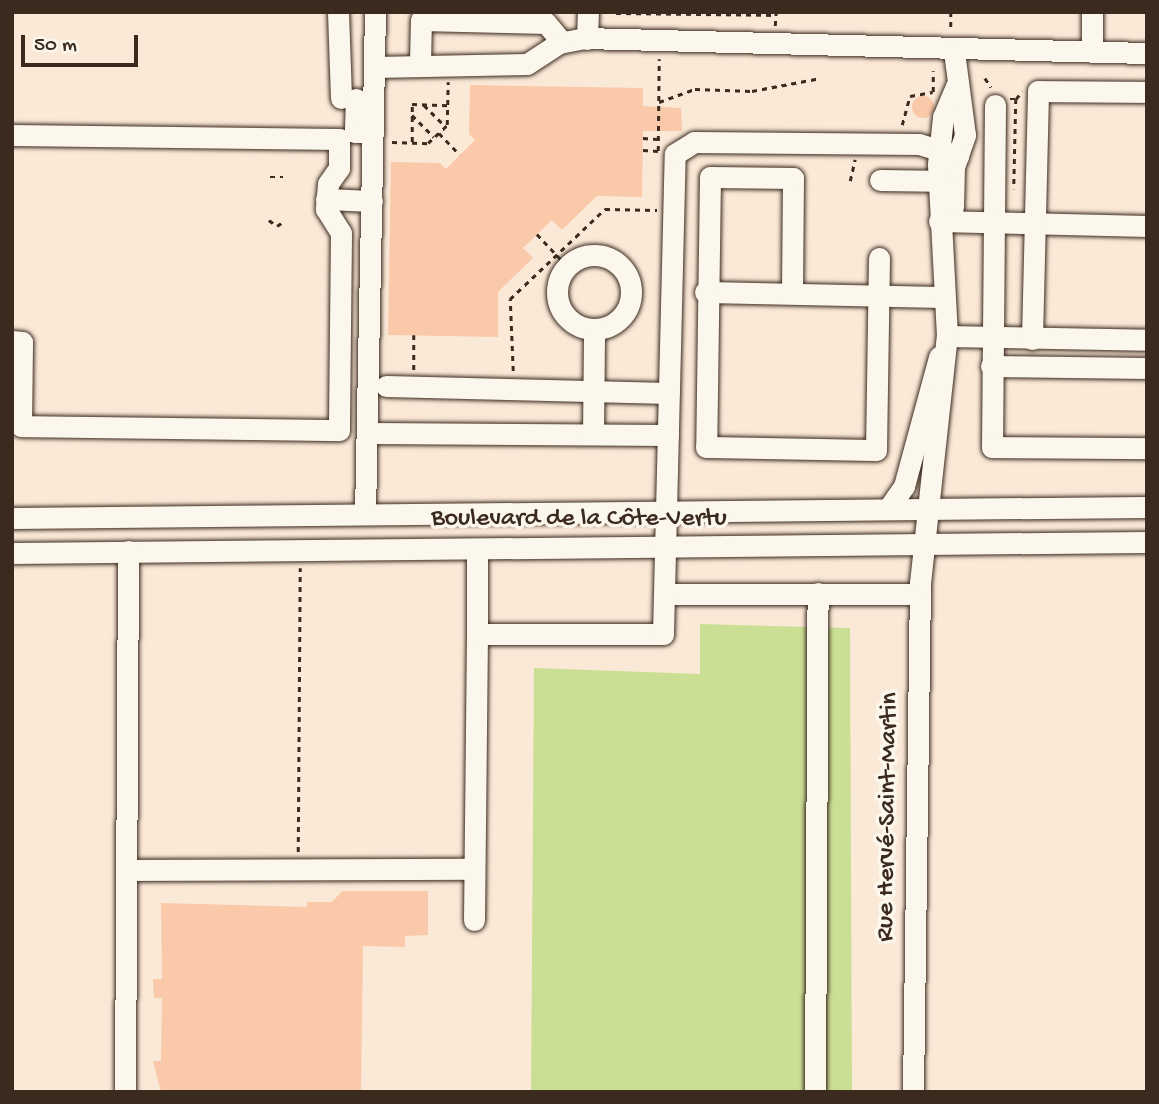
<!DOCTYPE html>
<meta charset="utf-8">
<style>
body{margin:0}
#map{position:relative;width:1159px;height:1104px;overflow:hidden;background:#fbf7ec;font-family:"Gochi Hand",sans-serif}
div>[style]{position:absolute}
.built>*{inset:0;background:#fbe9d8;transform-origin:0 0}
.green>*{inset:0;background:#cbdf94}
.building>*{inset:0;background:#fac9a9}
.round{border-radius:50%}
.path>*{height:2.5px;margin-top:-1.25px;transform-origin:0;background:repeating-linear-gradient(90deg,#3b2a1e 0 5px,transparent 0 10px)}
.roads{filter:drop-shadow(0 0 2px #3b2a1e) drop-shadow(0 0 2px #3b2a1e)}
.minor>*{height:21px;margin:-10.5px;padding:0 10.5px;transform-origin:10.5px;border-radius:10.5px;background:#fbf7ec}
.minor>.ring{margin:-10.5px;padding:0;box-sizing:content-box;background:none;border:21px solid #fbf7ec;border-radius:50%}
span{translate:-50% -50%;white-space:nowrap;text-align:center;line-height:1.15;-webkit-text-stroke:7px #fbf7ec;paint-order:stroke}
.street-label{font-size:26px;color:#3b2a1e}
.frame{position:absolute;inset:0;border:14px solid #3b2a1e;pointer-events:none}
.scale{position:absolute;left:21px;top:35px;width:117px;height:32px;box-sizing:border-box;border:4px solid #3b2a1e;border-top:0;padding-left:9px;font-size:21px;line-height:24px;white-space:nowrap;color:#3b2a1e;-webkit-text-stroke:5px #fbf7ec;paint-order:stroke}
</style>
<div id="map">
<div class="built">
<div style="left:12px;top:12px;width:1135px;height:1080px"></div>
</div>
<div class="green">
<div style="clip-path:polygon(700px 624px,850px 628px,852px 1092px,531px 1092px,534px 668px,700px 674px)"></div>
</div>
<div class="building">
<div style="clip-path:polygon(470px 85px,643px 88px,643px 106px,681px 108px,682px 131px,643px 131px,642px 197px,597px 196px,562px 230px,552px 220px,523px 248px,533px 258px,498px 292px,498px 337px,388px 335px,391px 162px,440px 163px,446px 169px,475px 140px,469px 134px)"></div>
<div class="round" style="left:912px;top:96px;width:22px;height:22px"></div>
<div style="clip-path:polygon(342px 891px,428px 891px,428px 935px,405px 936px,405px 947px,363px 946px,361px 1092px,161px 1092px,153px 1061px,161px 1061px,162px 998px,154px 998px,153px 979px,162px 979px,161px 903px,307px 907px,307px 902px,332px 902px)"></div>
</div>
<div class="path">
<div style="left:951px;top:12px;width:16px;rotate:90deg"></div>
<div style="left:616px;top:13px;width:159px;rotate:0.7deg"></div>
<div style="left:775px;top:26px;width:14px;rotate:-86deg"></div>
<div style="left:985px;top:78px;width:11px;rotate:56deg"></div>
<div style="left:1010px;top:99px;width:6px"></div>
<div style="left:1016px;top:99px;width:90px;rotate:91.3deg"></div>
<div style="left:1016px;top:99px;width:10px;rotate:-53deg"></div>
<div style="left:659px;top:102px;width:38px;rotate:-20deg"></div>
<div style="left:695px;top:89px;width:57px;rotate:2deg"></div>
<div style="left:752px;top:91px;width:70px;rotate:-10.7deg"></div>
<div style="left:424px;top:105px;width:30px;rotate:45deg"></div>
<div style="left:412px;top:115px;width:31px;rotate:45deg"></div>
<div style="left:902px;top:125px;width:30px;rotate:-75deg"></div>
<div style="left:910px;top:96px;width:23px;rotate:-10deg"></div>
<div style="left:933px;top:92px;width:21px;rotate:-90deg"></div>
<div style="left:439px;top:133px;width:30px;rotate:46deg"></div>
<div style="left:643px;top:138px;width:14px;rotate:4deg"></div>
<div style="left:392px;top:142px;width:36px;rotate:2deg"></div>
<div style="left:428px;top:143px;width:26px;rotate:-43deg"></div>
<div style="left:447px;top:125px;width:43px;rotate:-88.7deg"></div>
<div style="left:412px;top:142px;width:38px;rotate:-90deg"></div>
<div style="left:412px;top:104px;width:36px;rotate:2deg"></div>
<div style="left:643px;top:150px;width:15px;rotate:4deg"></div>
<div style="left:658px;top:151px;width:92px;rotate:-89.4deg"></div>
<div style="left:270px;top:177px;width:13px"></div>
<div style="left:850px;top:181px;width:22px;rotate:-77deg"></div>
<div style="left:269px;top:220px;width:10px;rotate:37deg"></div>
<div style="left:277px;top:226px;width:9px;rotate:-36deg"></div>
<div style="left:537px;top:234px;width:44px;rotate:46.8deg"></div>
<div style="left:414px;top:335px;width:35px;rotate:90deg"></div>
<div style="left:513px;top:371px;width:72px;rotate:-92.4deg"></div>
<div style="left:510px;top:299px;width:131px;rotate:-43.5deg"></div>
<div style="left:605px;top:209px;width:52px;rotate:1.1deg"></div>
<div style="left:298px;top:852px;width:284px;rotate:-89.6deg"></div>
</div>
<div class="roads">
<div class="minor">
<div style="left:338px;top:12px;width:86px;rotate:88deg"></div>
<div style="left:587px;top:39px;width:27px;rotate:-88deg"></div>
<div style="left:1092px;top:52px;width:40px;rotate:-90deg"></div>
<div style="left:420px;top:63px;width:43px;rotate:-88.7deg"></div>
<div style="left:421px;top:20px;width:125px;rotate:1.4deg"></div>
<div style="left:546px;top:23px;width:25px;rotate:50deg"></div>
<div style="left:374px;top:67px;width:153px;rotate:-1.1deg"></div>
<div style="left:527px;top:64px;width:38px;rotate:-33deg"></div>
<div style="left:559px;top:43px;width:25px;rotate:-11deg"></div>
<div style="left:584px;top:38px;width:563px;rotate:1.53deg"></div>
<div style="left:356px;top:99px;width:33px;rotate:92deg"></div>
<div style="left:355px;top:132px;width:18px"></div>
<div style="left:995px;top:105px;width:342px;rotate:90.5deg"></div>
<div style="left:992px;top:447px;width:155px;rotate:0.4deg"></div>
<div style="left:12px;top:135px;width:327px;rotate:0.7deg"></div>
<div style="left:339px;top:139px;width:29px;rotate:90deg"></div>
<div style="left:339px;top:168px;width:19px;rotate:125deg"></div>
<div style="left:328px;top:184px;width:25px;rotate:95deg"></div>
<div style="left:326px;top:209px;width:28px;rotate:58deg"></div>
<div style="left:341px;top:233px;width:197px;rotate:90.6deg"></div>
<div style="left:339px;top:430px;width:318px;rotate:-179.3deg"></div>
<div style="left:21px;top:426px;width:84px;rotate:-89.3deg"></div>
<div style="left:22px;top:342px;width:10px;rotate:-174deg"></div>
<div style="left:880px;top:180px;width:71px;rotate:0.8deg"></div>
<div style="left:326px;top:199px;width:46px;rotate:2.5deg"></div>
<div style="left:953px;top:207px;width:40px;rotate:-88.6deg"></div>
<div style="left:954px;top:167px;width:34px;rotate:-71deg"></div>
<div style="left:965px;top:135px;width:85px;rotate:-97.5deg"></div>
<div style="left:939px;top:221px;width:208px;rotate:1.4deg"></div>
<div class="ring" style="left:557px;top:255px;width:53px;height:53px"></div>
<div style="left:705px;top:292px;width:237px;rotate:1.2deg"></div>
<div style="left:792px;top:293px;width:115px;rotate:-89.5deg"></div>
<div style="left:793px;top:178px;width:83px;rotate:-179.3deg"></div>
<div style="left:710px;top:177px;width:270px;rotate:90.8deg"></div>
<div style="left:706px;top:447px;width:170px;rotate:1deg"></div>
<div style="left:876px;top:450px;width:192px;rotate:-89.1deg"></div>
<div style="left:947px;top:336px;width:200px;rotate:1.1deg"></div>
<div style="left:1032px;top:339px;width:248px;rotate:-88.6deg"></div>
<div style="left:1038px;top:91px;width:109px;rotate:0.5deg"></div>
<div style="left:991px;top:366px;width:156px;rotate:0.7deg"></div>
<div style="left:386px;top:386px;width:283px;rotate:1.4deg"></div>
<div style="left:369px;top:433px;width:299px;rotate:0.4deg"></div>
<div style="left:593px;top:434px;width:104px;rotate:-89.4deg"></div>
<div style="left:888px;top:509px;width:28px;rotate:-55deg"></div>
<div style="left:904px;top:486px;width:134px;rotate:-74.8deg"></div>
<div style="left:365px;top:514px;width:502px;rotate:-88.86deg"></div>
<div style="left:12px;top:518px;width:1135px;rotate:-0.56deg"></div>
<div style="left:12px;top:553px;width:1135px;rotate:-0.56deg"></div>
<div style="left:666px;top:594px;width:254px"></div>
<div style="left:477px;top:634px;width:85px;rotate:-90deg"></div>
<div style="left:126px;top:870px;width:348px;rotate:-0.2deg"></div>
<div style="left:474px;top:920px;width:286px;rotate:-89.4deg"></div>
<div style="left:477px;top:634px;width:186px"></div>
<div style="left:663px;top:634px;width:480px;rotate:-88.6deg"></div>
<div style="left:675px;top:154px;width:22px;rotate:-32deg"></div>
<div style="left:694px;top:142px;width:225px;rotate:0.5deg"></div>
<div style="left:919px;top:144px;width:41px;rotate:17.1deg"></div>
<div style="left:125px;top:1092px;width:541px;rotate:-89.68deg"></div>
<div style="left:815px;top:1092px;width:499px;rotate:-89.7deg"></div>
<div style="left:913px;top:1092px;width:509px;rotate:-89.21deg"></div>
<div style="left:920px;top:583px;width:248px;rotate:-83.8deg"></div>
<div style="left:947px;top:336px;width:172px;rotate:-93deg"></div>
<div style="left:938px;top:164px;width:47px;rotate:-83.9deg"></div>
<div style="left:943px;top:117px;width:34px;rotate:-67deg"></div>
</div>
</div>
<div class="street-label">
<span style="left:579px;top:520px">Boulevard de la Côte-Vertu</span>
<span style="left:889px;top:817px;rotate:-89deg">Rue Hervé-Saint-Martin</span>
</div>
<div class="frame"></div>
<div class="scale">50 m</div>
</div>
